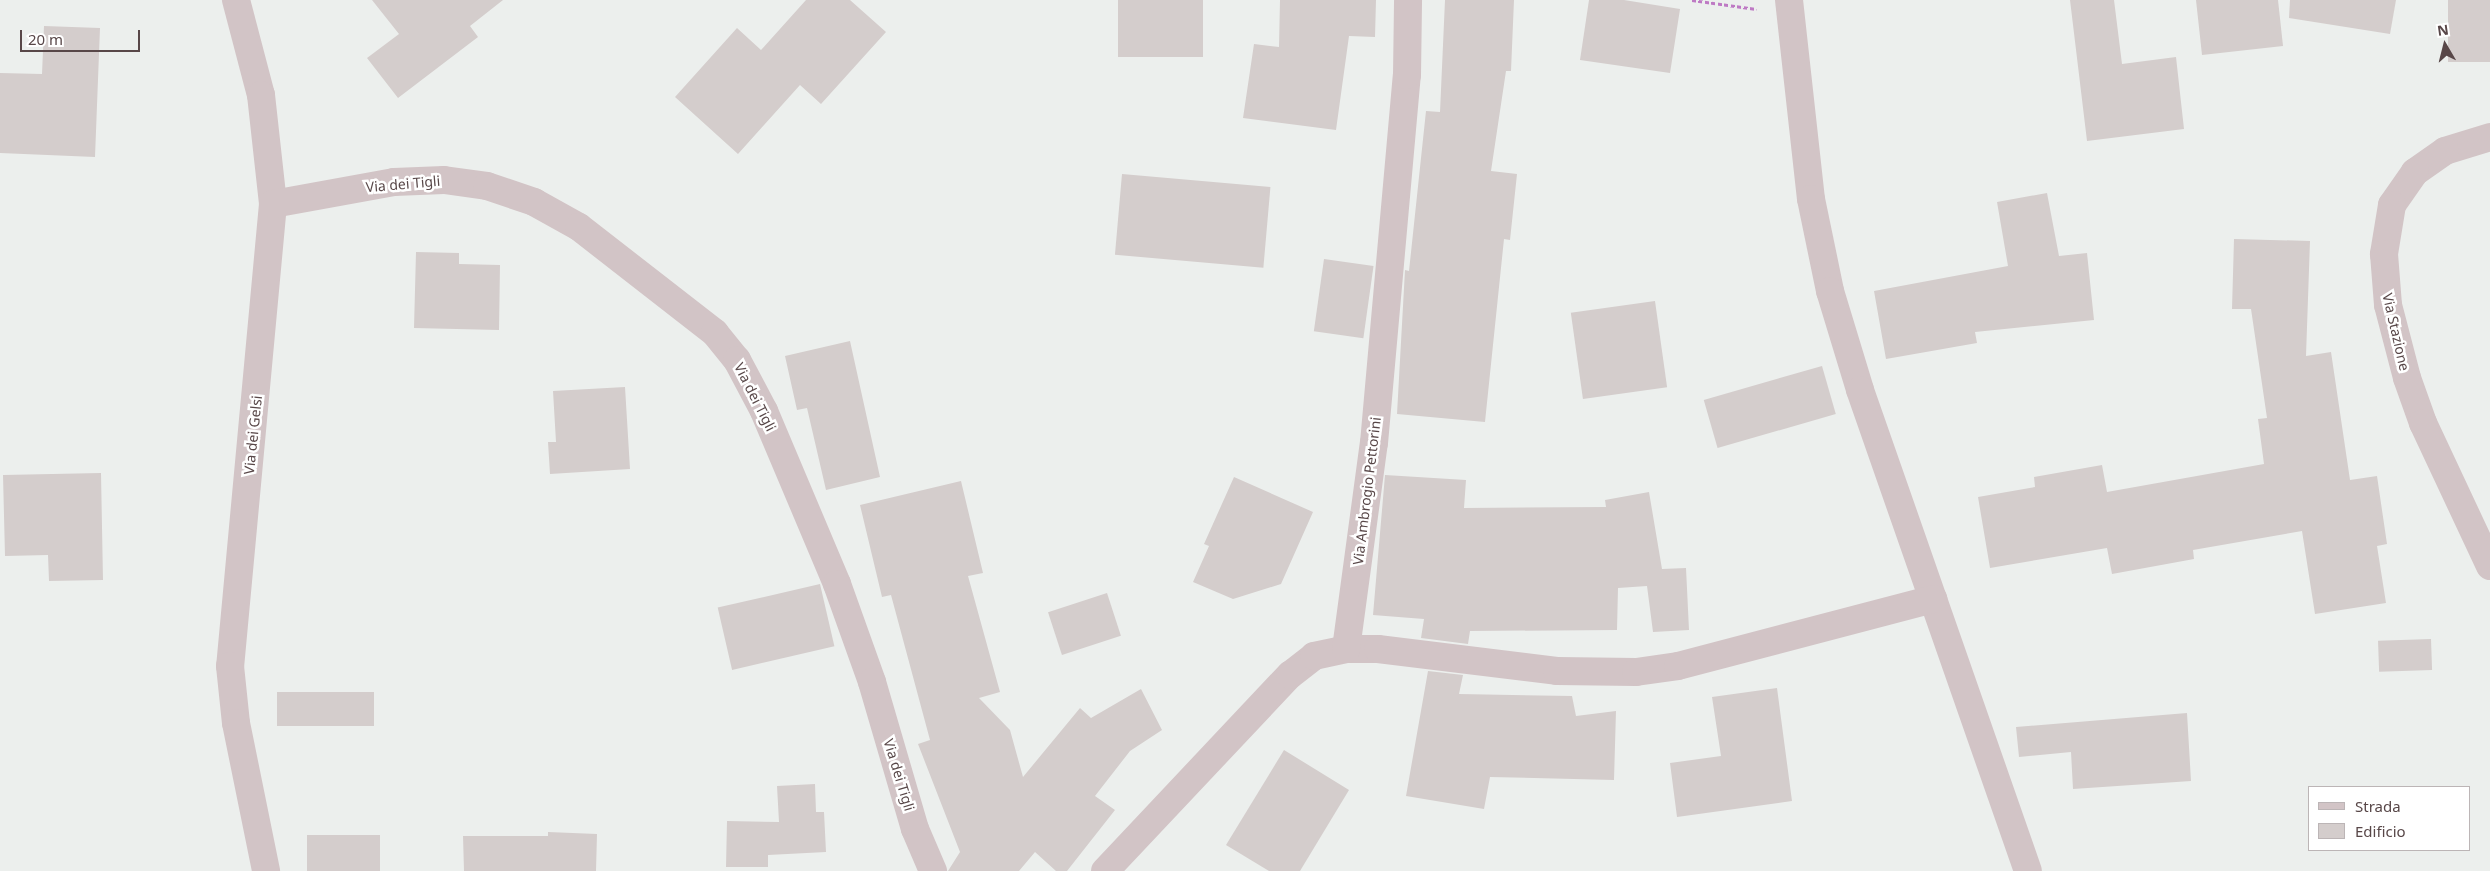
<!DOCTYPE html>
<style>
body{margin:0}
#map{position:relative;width:2490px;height:871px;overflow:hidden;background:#ecefed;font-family:"Noto Sans",sans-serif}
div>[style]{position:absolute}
.building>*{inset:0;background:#d4cdcc;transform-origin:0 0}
.path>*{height:3px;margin-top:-1.5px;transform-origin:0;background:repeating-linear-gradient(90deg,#be7ac4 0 4px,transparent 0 6.5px)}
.minor>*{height:28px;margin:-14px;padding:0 14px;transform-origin:14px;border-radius:14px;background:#d2c4c6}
span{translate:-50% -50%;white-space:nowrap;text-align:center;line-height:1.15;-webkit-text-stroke:5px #fff;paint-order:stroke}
.street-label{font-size:14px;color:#584748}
.legend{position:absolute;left:2308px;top:786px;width:162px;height:65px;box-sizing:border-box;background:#fff;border:1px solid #bcb5b6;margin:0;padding:6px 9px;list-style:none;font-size:15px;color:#584748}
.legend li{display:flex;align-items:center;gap:10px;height:25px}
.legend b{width:25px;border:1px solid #bcb5b6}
.north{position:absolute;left:2420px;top:20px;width:50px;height:50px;-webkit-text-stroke:4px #fff;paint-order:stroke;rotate:352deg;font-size:14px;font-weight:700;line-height:20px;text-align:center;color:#584748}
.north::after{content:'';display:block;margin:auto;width:18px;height:22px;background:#584748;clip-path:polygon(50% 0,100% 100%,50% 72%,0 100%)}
.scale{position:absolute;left:20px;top:30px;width:120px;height:22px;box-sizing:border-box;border:2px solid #584748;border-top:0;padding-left:6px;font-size:15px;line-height:18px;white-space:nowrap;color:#584748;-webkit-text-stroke:4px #fff;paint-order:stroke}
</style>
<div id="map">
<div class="building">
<div style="clip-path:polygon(372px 0,503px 0,470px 26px,478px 37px,398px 98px,367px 58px,399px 34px)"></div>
<div style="clip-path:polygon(806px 0,850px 0,886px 32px,821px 104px,800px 85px,738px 154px,675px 97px,737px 28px,761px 50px)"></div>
<div style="left:1118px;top:0;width:85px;height:57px"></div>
<div style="clip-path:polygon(1280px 0,1376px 0,1375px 37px,1349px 36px,1336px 130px,1243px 118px,1254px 44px,1279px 47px)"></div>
<div style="clip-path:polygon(1445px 0,1514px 0,1511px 71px,1506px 71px,1491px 171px,1517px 174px,1510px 240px,1504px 239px,1485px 422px,1397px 414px,1405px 270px,1409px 271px,1426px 111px,1440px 112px)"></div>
<div style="clip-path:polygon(1589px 0,1624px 0,1680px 9px,1670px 73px,1580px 60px)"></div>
<div style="clip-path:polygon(2070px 0,2114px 0,2122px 64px,2176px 57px,2184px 129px,2087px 141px)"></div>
<div style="clip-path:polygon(2196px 0,2278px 0,2283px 46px,2202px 55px)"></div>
<div style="clip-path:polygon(2290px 0,2396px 0,2390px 34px,2289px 18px)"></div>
<div style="left:2448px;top:0;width:42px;height:62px"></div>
<div style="clip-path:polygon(44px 26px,100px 28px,95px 157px,0 153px,0 73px,42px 74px)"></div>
<div style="left:1122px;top:174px;width:149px;height:81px;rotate:5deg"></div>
<div style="clip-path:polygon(2047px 193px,2059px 256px,2087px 253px,2094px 320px,1975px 332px,1977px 343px,1886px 359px,1874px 291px,2008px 266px,1997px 202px)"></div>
<div style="clip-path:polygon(2234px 239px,2310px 241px,2306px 356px,2331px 352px,2350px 480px,2377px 476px,2387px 544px,2377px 546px,2386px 603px,2315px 614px,2302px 531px,2193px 550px,2194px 559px,2112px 574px,2107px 548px,1990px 568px,1978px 497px,2035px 487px,2034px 477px,2102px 465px,2107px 492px,2264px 464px,2258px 419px,2267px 418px,2251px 309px,2232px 309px)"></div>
<div style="clip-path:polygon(416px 252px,459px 253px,459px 264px,500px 265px,499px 330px,414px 328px)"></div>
<div style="left:1324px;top:259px;width:50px;height:73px;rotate:8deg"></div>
<div style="left:1655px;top:301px;width:87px;height:85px;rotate:82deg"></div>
<div style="clip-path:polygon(850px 341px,880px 477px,826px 490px,807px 408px,797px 410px,785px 356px)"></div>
<div style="left:1822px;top:366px;width:50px;height:123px;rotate:74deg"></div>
<div style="clip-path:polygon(625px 387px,630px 469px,550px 474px,548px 442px,556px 442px,553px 391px)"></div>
<div style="clip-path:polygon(101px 473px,103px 580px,49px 581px,48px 555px,5px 556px,3px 475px)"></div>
<div style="clip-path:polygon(1385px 475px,1466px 480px,1464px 508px,1606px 507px,1605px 500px,1649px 492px,1662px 569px,1686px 568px,1689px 630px,1653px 632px,1647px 586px,1618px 588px,1617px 630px,1470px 631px,1468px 644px,1421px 638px,1424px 619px,1373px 615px)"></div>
<div style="clip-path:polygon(1234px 477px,1313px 512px,1281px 584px,1233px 599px,1193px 582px,1209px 546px,1204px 544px)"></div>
<div style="clip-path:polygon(961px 481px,983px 573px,968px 576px,1000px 692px,979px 698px,1010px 730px,1023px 777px,1080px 708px,1091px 718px,1141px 689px,1162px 730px,1130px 751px,1095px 796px,1115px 810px,1067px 871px,1056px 871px,1035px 852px,1019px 871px,948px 871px,960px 852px,918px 744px,930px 740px,891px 595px,882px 597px,860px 505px)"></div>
<div style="left:820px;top:584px;width:64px;height:105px;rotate:77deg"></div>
<div style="left:1107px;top:593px;width:45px;height:62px;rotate:72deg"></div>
<div style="left:2431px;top:639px;width:31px;height:53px;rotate:88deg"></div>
<div style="clip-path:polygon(1428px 671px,1463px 675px,1459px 694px,1572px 696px,1576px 716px,1616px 711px,1614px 780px,1490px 777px,1484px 809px,1406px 796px)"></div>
<div style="clip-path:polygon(1777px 688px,1792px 801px,1677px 817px,1670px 763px,1721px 756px,1712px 697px)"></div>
<div style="left:277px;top:692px;width:97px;height:34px"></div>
<div style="clip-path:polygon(2187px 713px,2191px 781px,2073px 789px,2071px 752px,2019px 757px,2016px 727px)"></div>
<div style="clip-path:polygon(1284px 750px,1349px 790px,1300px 871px,1269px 871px,1226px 845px)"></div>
<div style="clip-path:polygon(815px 784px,816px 812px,824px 812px,826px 852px,768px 855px,768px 867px,726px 867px,727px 821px,779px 822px,777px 786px)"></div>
<div style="clip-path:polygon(548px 832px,597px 834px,596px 871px,464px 871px,463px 836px,548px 836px)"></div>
<div style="left:307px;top:835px;width:73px;height:36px"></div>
</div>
<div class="path">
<div style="left:1692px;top:0;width:65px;rotate:8deg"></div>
</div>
<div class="minor">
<div style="left:236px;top:0;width:98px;rotate:75.3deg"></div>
<div style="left:261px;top:95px;width:110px;rotate:83.7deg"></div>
<div style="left:273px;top:204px;width:464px;rotate:95.3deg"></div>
<div style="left:230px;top:666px;width:57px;rotate:84deg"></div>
<div style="left:236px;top:723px;width:151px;rotate:78.5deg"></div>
<div style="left:1789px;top:0;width:200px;rotate:83.7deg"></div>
<div style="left:1811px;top:199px;width:94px;rotate:78.3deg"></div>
<div style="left:1830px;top:291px;width:103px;rotate:73.1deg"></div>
<div style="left:1860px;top:390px;width:509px;rotate:70.75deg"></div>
<div style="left:2490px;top:137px;width:47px;rotate:162.7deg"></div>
<div style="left:2445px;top:151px;width:37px;rotate:145deg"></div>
<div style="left:2415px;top:172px;width:40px;rotate:124.9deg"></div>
<div style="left:2392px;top:205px;width:50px;rotate:99.3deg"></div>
<div style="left:2384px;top:254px;width:51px;rotate:85.5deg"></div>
<div style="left:2388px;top:305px;width:75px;rotate:75.4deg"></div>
<div style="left:2407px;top:378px;width:48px;rotate:70.4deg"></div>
<div style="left:2423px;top:423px;width:158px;rotate:64.9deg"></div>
<div style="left:273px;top:204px;width:123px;rotate:-10.3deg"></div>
<div style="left:394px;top:182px;width:50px;rotate:-2.3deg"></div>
<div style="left:444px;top:180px;width:43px;rotate:7.9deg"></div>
<div style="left:487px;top:186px;width:50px;rotate:18.8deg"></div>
<div style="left:534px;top:202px;width:51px;rotate:29.1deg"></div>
<div style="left:579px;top:227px;width:172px;rotate:37.9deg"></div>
<div style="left:715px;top:333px;width:35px;rotate:51deg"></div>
<div style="left:737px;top:360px;width:58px;rotate:62.1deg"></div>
<div style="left:764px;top:411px;width:188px;rotate:67.1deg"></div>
<div style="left:837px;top:584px;width:104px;rotate:70.3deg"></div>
<div style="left:872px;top:682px;width:153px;rotate:73.7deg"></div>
<div style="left:915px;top:829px;width:46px;rotate:66.8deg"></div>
<div style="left:1346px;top:649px;width:32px"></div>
<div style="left:1378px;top:649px;width:180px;rotate:7deg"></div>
<div style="left:1557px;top:671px;width:79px;rotate:0.7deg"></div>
<div style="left:1636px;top:672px;width:42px;rotate:-8.1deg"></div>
<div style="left:1678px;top:666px;width:264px;rotate:-14.7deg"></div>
<div style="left:1105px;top:871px;width:270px;rotate:-46.7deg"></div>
<div style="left:1290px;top:675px;width:31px;rotate:-38deg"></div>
<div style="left:1314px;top:656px;width:33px;rotate:-12deg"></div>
<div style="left:1346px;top:649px;width:208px;rotate:-82.3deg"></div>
<div style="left:1374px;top:443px;width:369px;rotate:-84.9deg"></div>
<div style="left:1407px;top:75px;width:75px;rotate:-89.2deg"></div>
</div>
<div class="street-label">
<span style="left:403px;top:184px;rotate:-5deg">Via dei Tigli</span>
<span style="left:2396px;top:332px;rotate:77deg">Via Stazione</span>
<span style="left:755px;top:397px;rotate:63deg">Via dei Tigli</span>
<span style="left:253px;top:435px;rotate:-84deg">Via dei Gelsi</span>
<span style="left:1367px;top:491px;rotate:-83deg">Via Ambrogio Pettorini</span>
<span style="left:899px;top:775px;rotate:73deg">Via dei Tigli</span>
</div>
<ul class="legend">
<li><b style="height:6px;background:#d2c4c6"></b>Strada</li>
<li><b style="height:14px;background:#d4cdcc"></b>Edificio</li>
</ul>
<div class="north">N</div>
<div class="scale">20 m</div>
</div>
